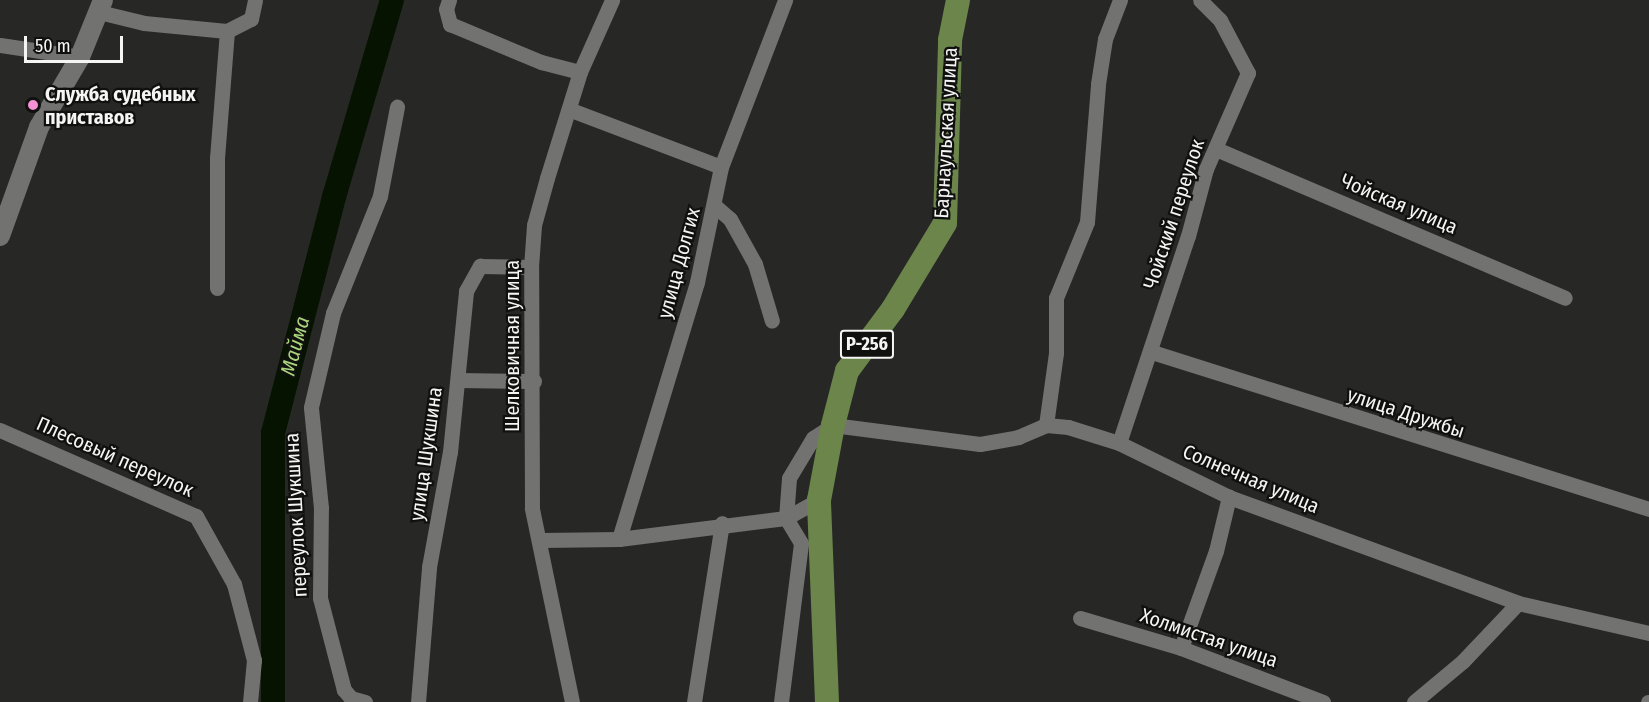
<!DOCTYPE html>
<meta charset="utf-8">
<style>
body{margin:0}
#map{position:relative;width:1649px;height:702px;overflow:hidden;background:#272826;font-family:"Fira Sans Condensed",sans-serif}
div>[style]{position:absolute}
.river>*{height:24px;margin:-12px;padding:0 12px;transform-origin:12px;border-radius:12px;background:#061300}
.minor>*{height:15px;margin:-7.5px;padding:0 7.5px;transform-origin:7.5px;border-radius:7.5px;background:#727371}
.tertiary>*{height:20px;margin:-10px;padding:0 10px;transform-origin:10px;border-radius:10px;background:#727371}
.primary>*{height:24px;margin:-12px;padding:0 12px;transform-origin:12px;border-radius:12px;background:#6b854b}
.dots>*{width:16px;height:16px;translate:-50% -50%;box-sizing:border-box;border:3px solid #10100f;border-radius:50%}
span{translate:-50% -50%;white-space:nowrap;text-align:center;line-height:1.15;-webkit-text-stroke:4.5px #10100f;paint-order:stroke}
.shield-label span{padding:2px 4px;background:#10100f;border:2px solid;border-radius:4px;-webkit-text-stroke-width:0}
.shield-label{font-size:18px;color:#f4f5f4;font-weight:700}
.poi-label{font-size:20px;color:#f4f5f4;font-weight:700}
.left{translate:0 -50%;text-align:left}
.street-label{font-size:20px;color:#f4f5f4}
.water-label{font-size:21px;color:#aad67c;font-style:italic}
.scale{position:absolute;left:24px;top:36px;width:99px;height:27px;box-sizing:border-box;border:3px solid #f4f5f4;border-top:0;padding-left:8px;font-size:18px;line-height:21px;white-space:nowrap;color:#f4f5f4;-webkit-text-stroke:4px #10100f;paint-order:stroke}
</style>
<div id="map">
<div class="river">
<div style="left:273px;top:702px;width:269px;rotate:-90deg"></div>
<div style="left:273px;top:433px;width:244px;rotate:-75.5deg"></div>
<div style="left:334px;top:197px;width:205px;rotate:-73.6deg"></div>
</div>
<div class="minor">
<div style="left:449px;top:0;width:9px;rotate:108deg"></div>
<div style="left:446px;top:9px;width:16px;rotate:75deg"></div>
<div style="left:450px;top:24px;width:99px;rotate:22.7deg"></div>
<div style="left:541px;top:62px;width:40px;rotate:14.4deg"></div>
<div style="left:99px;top:12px;width:46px;rotate:13.7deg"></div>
<div style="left:144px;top:23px;width:83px;rotate:5.5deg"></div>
<div style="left:227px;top:31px;width:27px;rotate:-27deg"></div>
<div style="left:251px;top:19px;width:19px;rotate:-78deg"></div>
<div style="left:0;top:45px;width:81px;rotate:8.5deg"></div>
<div style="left:571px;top:110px;width:160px;rotate:20.8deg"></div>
<div style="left:1216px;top:149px;width:379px;rotate:23.1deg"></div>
<div style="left:715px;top:206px;width:20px;rotate:41deg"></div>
<div style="left:730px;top:219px;width:51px;rotate:60.9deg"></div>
<div style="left:755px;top:264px;width:59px;rotate:73.4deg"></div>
<div style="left:217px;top:288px;width:130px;rotate:-90deg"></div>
<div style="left:217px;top:158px;width:127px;rotate:-85.5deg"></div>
<div style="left:1152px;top:352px;width:521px;rotate:17.53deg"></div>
<div style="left:458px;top:380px;width:76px;rotate:0.8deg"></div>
<div style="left:1046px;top:425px;width:73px;rotate:-82.1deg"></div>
<div style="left:1056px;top:353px;width:55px;rotate:-90deg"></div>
<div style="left:1056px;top:298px;width:82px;rotate:-67.8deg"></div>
<div style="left:1087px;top:222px;width:138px;rotate:-85.4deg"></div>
<div style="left:1098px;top:84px;width:46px;rotate:-81.2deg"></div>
<div style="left:1105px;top:39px;width:42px;rotate:-69deg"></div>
<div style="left:0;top:430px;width:214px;rotate:23.7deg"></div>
<div style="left:196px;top:516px;width:78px;rotate:60.8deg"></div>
<div style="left:234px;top:584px;width:79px;rotate:75.3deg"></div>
<div style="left:254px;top:660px;width:42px;rotate:95.4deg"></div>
<div style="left:1119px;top:443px;width:218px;rotate:-71.6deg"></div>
<div style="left:1188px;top:236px;width:69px;rotate:-75deg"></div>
<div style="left:1206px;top:169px;width:105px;rotate:-66.4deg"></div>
<div style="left:1248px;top:73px;width:60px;rotate:-117.8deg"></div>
<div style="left:1220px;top:20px;width:28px;rotate:-135deg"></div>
<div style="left:619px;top:539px;width:269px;rotate:-73.1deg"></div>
<div style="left:697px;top:282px;width:117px;rotate:-78.2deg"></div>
<div style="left:721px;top:167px;width:179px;rotate:-69deg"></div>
<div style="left:541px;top:540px;width:78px;rotate:-0.7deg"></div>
<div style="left:619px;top:539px;width:168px;rotate:-7.2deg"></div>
<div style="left:786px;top:518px;width:38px;rotate:-29deg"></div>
<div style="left:1080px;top:618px;width:105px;rotate:16.5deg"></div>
<div style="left:1181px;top:648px;width:152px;rotate:20.8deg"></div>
<div style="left:1181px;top:648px;width:103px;rotate:-70.2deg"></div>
<div style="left:1216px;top:551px;width:56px;rotate:-76.5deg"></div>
<div style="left:365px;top:702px;width:15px;rotate:-164deg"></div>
<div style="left:351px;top:698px;width:11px;rotate:-131deg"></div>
<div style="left:344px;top:690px;width:95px;rotate:-104.6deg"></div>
<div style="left:320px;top:598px;width:90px;rotate:-89.4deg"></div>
<div style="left:321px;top:508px;width:101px;rotate:-95.7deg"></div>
<div style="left:311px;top:407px;width:97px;rotate:-76.8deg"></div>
<div style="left:333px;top:313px;width:126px;rotate:-68.1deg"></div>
<div style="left:380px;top:196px;width:91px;rotate:-79.2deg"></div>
<div style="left:418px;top:702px;width:135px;rotate:-85.3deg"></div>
<div style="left:429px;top:567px;width:117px;rotate:-79.7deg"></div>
<div style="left:450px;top:452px;width:162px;rotate:-84.3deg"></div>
<div style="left:466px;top:291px;width:29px;rotate:-61deg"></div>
<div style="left:480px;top:266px;width:51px;rotate:1.1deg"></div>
<div style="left:572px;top:702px;width:198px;rotate:-101.7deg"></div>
<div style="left:532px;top:508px;width:241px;rotate:-90.2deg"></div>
<div style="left:531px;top:267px;width:42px;rotate:-85.9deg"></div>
<div style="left:534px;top:225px;width:49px;rotate:-74.5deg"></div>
<div style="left:547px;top:178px;width:111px;rotate:-72.7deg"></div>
<div style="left:580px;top:72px;width:79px;rotate:-66deg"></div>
<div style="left:694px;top:702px;width:181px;rotate:-81.1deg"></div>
<div style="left:781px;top:702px;width:160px;rotate:-82.8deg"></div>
<div style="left:801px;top:543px;width:29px;rotate:-121deg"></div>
<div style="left:786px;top:518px;width:40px;rotate:-85.7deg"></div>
<div style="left:789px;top:478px;width:47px;rotate:-59deg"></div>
<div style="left:813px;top:438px;width:24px;rotate:-33deg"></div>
<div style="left:833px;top:425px;width:148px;rotate:7.4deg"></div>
<div style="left:980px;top:444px;width:39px;rotate:-10deg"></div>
<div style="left:1018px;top:437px;width:30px;rotate:-23deg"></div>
<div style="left:1046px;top:425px;width:22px;rotate:5deg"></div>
<div style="left:1068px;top:427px;width:53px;rotate:17.4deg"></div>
<div style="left:1119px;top:443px;width:123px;rotate:26.1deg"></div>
<div style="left:1229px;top:497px;width:308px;rotate:20.1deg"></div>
<div style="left:1518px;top:603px;width:134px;rotate:12.9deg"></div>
<div style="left:1414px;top:702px;width:64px;rotate:-39.9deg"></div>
<div style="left:1463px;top:661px;width:80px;rotate:-46.5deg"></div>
<div style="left:1648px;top:702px;width:1px"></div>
</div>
<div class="tertiary">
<div style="left:0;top:236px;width:116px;rotate:-70.3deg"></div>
<div style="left:39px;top:127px;width:81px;rotate:-59.6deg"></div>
<div style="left:80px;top:57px;width:61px;rotate:-68deg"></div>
</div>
<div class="primary">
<div style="left:827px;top:702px;width:202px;rotate:-92.3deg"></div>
<div style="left:819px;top:500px;width:76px;rotate:-79.4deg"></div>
<div style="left:833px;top:425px;width:56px;rotate:-75.5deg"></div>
<div style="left:847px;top:371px;width:77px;rotate:-53.4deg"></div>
<div style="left:893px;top:309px;width:100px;rotate:-58.8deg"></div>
<div style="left:945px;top:223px;width:183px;rotate:-88.4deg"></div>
<div style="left:950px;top:40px;width:41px;rotate:-78.7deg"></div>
</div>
<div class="dots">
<div style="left:33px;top:105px;background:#f491d4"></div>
</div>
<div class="shield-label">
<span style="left:867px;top:344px">Р-256</span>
</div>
<div class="poi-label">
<span class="left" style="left:45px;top:106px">Служба судебных<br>приставов</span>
</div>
<div class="street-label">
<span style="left:946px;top:133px;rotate:-87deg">Барнаульская улица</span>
<span style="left:1399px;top:204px;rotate:23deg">Чойская улица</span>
<span style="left:1174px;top:214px;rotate:-72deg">Чойский переулок</span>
<span style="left:679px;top:263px;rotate:-75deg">улица Долгих</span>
<span style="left:512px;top:346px;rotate:-90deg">Шелковичная улица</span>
<span style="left:1406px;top:413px;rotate:18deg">улица Дружбы</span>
<span style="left:426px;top:454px;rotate:-82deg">улица Шукшина</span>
<span style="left:115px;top:457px;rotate:24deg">Плесовый переулок</span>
<span style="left:1251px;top:479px;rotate:23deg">Солнечная улица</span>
<span style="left:296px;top:515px;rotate:-93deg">переулок Шукшина</span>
<span style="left:1209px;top:638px;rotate:19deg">Холмистая улица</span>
</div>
<div class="water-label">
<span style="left:295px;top:346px;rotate:-75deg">Майма</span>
</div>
<div class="scale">50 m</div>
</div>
